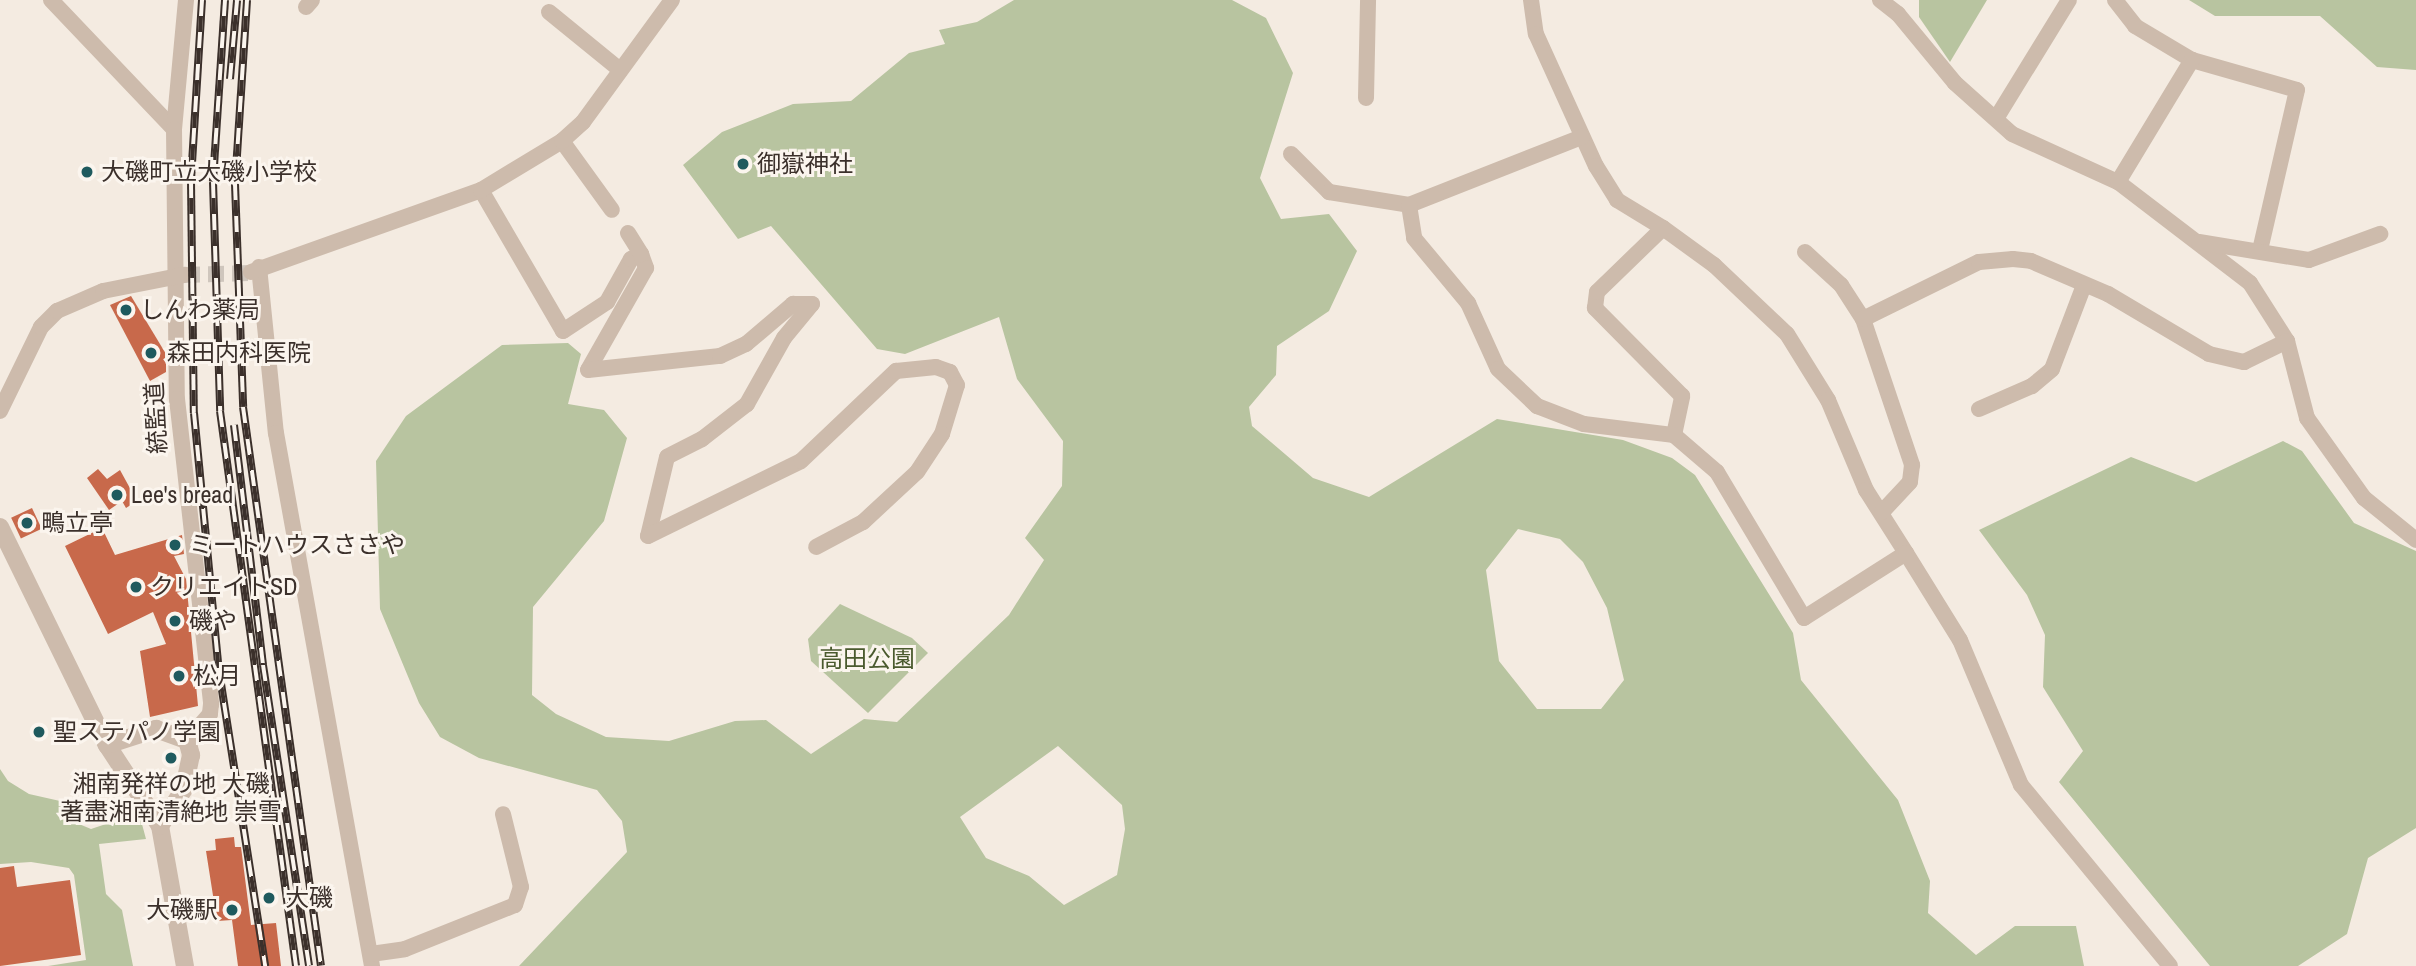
<!DOCTYPE html>
<meta charset="utf-8">
<style>
body{margin:0}
#map{position:relative;width:2416px;height:966px;overflow:hidden;background:#f4ebe1;font-family:"Archivo Narrow","Noto Sans JP",sans-serif}
div>[style]{position:absolute}
.green>*{inset:0;background:#b8c4a0}
.building>*{inset:0;background:#c8694b;transform-origin:0 0}
.minor-tunnel>*{height:16px;margin-top:-8px;transform-origin:0;background:repeating-linear-gradient(90deg,#cfc6bd 0 16px,transparent 0 24px)}
.minor>*{height:16px;margin:-8px;padding:0 8px;transform-origin:8px;border-radius:8px;background:#cdbbac}
.tertiary>*{height:18px;margin:-9px;padding:0 9px;transform-origin:9px;border-radius:9px;background:#cdbbac}
.rail>*{height:8px;margin-top:-4px;transform-origin:0;background:repeating-linear-gradient(90deg,#fbf5ee 0 16px,#3b302b 0 32px);box-sizing:border-box;border-block:2px solid #3b302b}
.dots>*{width:19px;height:19px;translate:-50% -50%;box-sizing:border-box;border:4px solid #fbf5ee;border-radius:50%}
span{translate:-50% -50%;white-space:nowrap;text-align:center;line-height:1.15;-webkit-text-stroke:6px #fbf5ee;paint-order:stroke}
.poi-label{font-size:24px;color:#3b302b}
.left{translate:0 -50%;text-align:left}
.right{translate:-100% -50%;text-align:right}
.street-label{font-size:24px;color:#3b302b}
.park-label{font-size:24px;color:#4a5a2e}
</style>
<div id="map">
<div class="green">
<div style="clip-path:polygon(evenodd,1014px 0,1232px 0,1266px 18px,1293px 73px,1260px 178px,1281px 219px,1329px 214px,1357px 251px,1329px 311px,1277px 346px,1276px 375px,1249px 407px,1252px 426px,1313px 478px,1369px 497px,1497px 419px,1623px 440px,1672px 458px,1695px 475px,1793px 633px,1801px 680px,1898px 800px,1930px 881px,1928px 913px,1976px 955px,2015px 926px,2076px 926px,2084px 966px,519px 966px,627px 852px,622px 821px,597px 790px,479px 758px,440px 737px,419px 703px,380px 609px,376px 461px,406px 416px,502px 345px,568px 343px,581px 354px,568px 404px,604px 410px,627px 438px,604px 521px,533px 607px,532px 695px,556px 714px,606px 737px,669px 741px,735px 721px,766px 720px,811px 754px,864px 719px,897px 722px,1009px 615px,1044px 560px,1025px 538px,1062px 486px,1063px 441px,1017px 379px,999px 317px,905px 354px,877px 349px,771px 226px,738px 239px,683px 165px,722px 132px,793px 104px,851px 101px,909px 53px,945px 44px,939px 30px,977px 22px,1014px 0,1518px 529px,1560px 539px,1583px 562px,1607px 608px,1624px 680px,1601px 709px,1537px 709px,1499px 661px,1486px 570px,1518px 529px,1014px 0,1058px 746px,1122px 805px,1125px 829px,1117px 875px,1064px 905px,1029px 876px,986px 858px,960px 817px,1058px 746px)"></div>
<div style="clip-path:polygon(1919px 0,1987px 0,1950px 62px,1919px 17px)"></div>
<div style="clip-path:polygon(2189px 0,2416px 0,2416px 70px,2377px 67px,2320px 16px,2215px 16px)"></div>
<div style="clip-path:polygon(2283px 441px,2302px 451px,2354px 523px,2416px 551px,2416px 828px,2368px 858px,2347px 934px,2298px 966px,2210px 966px,2059px 782px,2083px 751px,2043px 687px,2045px 635px,2027px 595px,1979px 530px,2131px 457px,2196px 482px)"></div>
<div style="clip-path:polygon(840px 604px,912px 638px,928px 653px,868px 713px,811px 661px,808px 639px)"></div>
<div style="clip-path:polygon(0 769px,8px 781px,29px 794px,60px 801px,79px 824px,91px 829px,139px 813px,146px 839px,99px 844px,106px 894px,122px 910px,133px 966px,48px 966px,86px 960px,74px 875px,69px 868px,31px 862px,0 864px)"></div>
</div>
<div class="building">
<div style="clip-path:polygon(131px 296px,166px 354px,166px 372px,150px 381px,110px 305px)"></div>
<div style="clip-path:polygon(98px 469px,107px 479px,120px 470px,137px 501px,126px 508px,122px 501px,109px 510px,87px 478px)"></div>
<div style="left:32px;top:508px;width:23px;height:23px;rotate:65deg"></div>
<div style="clip-path:polygon(102px 528px,115px 555px,182px 535px,184px 554px,174px 556px,186px 579px,198px 706px,150px 717px,140px 651px,166px 644px,153px 612px,108px 634px,65px 546px)"></div>
<div style="clip-path:polygon(234px 837px,235px 847px,241px 847px,251px 925px,276px 923px,281px 966px,238px 966px,232px 920px,217px 921px,206px 851px,216px 850px,215px 839px)"></div>
<div style="clip-path:polygon(14px 866px,17px 887px,70px 880px,81px 955px,0 966px,0 868px)"></div>
</div>
<div class="minor-tunnel">
<div style="left:184px;top:275px;width:66px;rotate:-1.7deg"></div>
</div>
<div class="minor">
<div style="left:51px;top:0;width:178px;rotate:46.4deg"></div>
<div style="left:186px;top:0;width:130px;rotate:95.3deg"></div>
<div style="left:174px;top:129px;width:270px;rotate:89.4deg"></div>
<div style="left:177px;top:399px;width:307px;rotate:83.6deg"></div>
<div style="left:211px;top:704px;width:10px;rotate:96deg"></div>
<div style="left:210px;top:714px;width:35px;rotate:131deg"></div>
<div style="left:1531px;top:0;width:34px;rotate:82deg"></div>
<div style="left:1536px;top:34px;width:145px;rotate:65.6deg"></div>
<div style="left:1596px;top:166px;width:40px;rotate:58deg"></div>
<div style="left:1617px;top:200px;width:54px;rotate:31.3deg"></div>
<div style="left:1663px;top:228px;width:63px;rotate:36deg"></div>
<div style="left:1714px;top:265px;width:100px;rotate:43.4deg"></div>
<div style="left:1787px;top:334px;width:78px;rotate:58.2deg"></div>
<div style="left:1828px;top:400px;width:98px;rotate:67.1deg"></div>
<div style="left:1866px;top:490px;width:75px;rotate:57.6deg"></div>
<div style="left:1906px;top:553px;width:121px;rotate:147.5deg"></div>
<div style="left:1804px;top:618px;width:170px;rotate:-120.8deg"></div>
<div style="left:1717px;top:472px;width:57px;rotate:-139.3deg"></div>
<div style="left:1674px;top:435px;width:40px;rotate:-78deg"></div>
<div style="left:1682px;top:396px;width:124px;rotate:-134.7deg"></div>
<div style="left:1595px;top:308px;width:16px;rotate:-83deg"></div>
<div style="left:1597px;top:292px;width:92px;rotate:-44.1deg"></div>
<div style="left:1880px;top:0;width:23px;rotate:38deg"></div>
<div style="left:1898px;top:14px;width:89px;rotate:50.4deg"></div>
<div style="left:1955px;top:83px;width:76px;rotate:41.8deg"></div>
<div style="left:2012px;top:134px;width:116px;rotate:24.4deg"></div>
<div style="left:2118px;top:182px;width:166px;rotate:37.4deg"></div>
<div style="left:2250px;top:283px;width:69px;rotate:57.5deg"></div>
<div style="left:2287px;top:341px;width:80px;rotate:75.4deg"></div>
<div style="left:2307px;top:418px;width:98px;rotate:54.5deg"></div>
<div style="left:2364px;top:498px;width:67px;rotate:38.9deg"></div>
<div style="left:2115px;top:0;width:33px;rotate:52deg"></div>
<div style="left:2135px;top:26px;width:66px;rotate:30.8deg"></div>
<div style="left:2192px;top:60px;width:109px;rotate:15.9deg"></div>
<div style="left:2297px;top:90px;width:164px;rotate:103deg"></div>
<div style="left:306px;top:7px;width:9px;rotate:-49deg"></div>
<div style="left:549px;top:12px;width:92px;rotate:39.2deg"></div>
<div style="left:1366px;top:98px;width:98px;rotate:-88.8deg"></div>
<div style="left:1997px;top:117px;width:137px;rotate:-58.4deg"></div>
<div style="left:562px;top:141px;width:85px;rotate:54.1deg"></div>
<div style="left:1291px;top:154px;width:54px;rotate:45deg"></div>
<div style="left:1329px;top:192px;width:81px;rotate:9.2deg"></div>
<div style="left:1409px;top:205px;width:186px;rotate:-21.5deg"></div>
<div style="left:2118px;top:182px;width:143px;rotate:-58.8deg"></div>
<div style="left:481px;top:190px;width:163px;rotate:59.8deg"></div>
<div style="left:563px;top:331px;width:53px;rotate:-33.4deg"></div>
<div style="left:607px;top:302px;width:49px;rotate:-60.8deg"></div>
<div style="left:631px;top:259px;width:11px;rotate:-27deg"></div>
<div style="left:641px;top:254px;width:15px;rotate:70deg"></div>
<div style="left:646px;top:268px;width:117px;rotate:119.6deg"></div>
<div style="left:588px;top:370px;width:133px;rotate:-6.1deg"></div>
<div style="left:720px;top:356px;width:29px;rotate:-25deg"></div>
<div style="left:746px;top:344px;width:62px;rotate:-40.4deg"></div>
<div style="left:793px;top:304px;width:19px"></div>
<div style="left:812px;top:304px;width:44px;rotate:129.5deg"></div>
<div style="left:784px;top:338px;width:76px;rotate:119.3deg"></div>
<div style="left:747px;top:404px;width:57px;rotate:142.1deg"></div>
<div style="left:702px;top:439px;width:39px;rotate:153deg"></div>
<div style="left:667px;top:457px;width:81px;rotate:103.5deg"></div>
<div style="left:648px;top:536px;width:170px;rotate:-26.1deg"></div>
<div style="left:801px;top:461px;width:131px;rotate:-43.5deg"></div>
<div style="left:896px;top:371px;width:40px;rotate:-5.7deg"></div>
<div style="left:936px;top:367px;width:15px;rotate:20deg"></div>
<div style="left:950px;top:372px;width:15px;rotate:62deg"></div>
<div style="left:957px;top:385px;width:51px;rotate:107deg"></div>
<div style="left:942px;top:434px;width:45px;rotate:123.3deg"></div>
<div style="left:917px;top:472px;width:74px;rotate:137.2deg"></div>
<div style="left:863px;top:522px;width:53px;rotate:152deg"></div>
<div style="left:1409px;top:205px;width:33px;rotate:81deg"></div>
<div style="left:1414px;top:238px;width:85px;rotate:50.3deg"></div>
<div style="left:1468px;top:303px;width:72px;rotate:65.6deg"></div>
<div style="left:1498px;top:369px;width:54px;rotate:43.5deg"></div>
<div style="left:1537px;top:406px;width:50px;rotate:21deg"></div>
<div style="left:1584px;top:424px;width:91px;rotate:7deg"></div>
<div style="left:628px;top:233px;width:25px;rotate:58deg"></div>
<div style="left:2199px;top:242px;width:111px;rotate:9.3deg"></div>
<div style="left:2309px;top:260px;width:76px;rotate:-20.1deg"></div>
<div style="left:1805px;top:252px;width:49px;rotate:42.5deg"></div>
<div style="left:1841px;top:285px;width:40px;rotate:57.1deg"></div>
<div style="left:1863px;top:319px;width:154px;rotate:71.4deg"></div>
<div style="left:1912px;top:465px;width:17px;rotate:97deg"></div>
<div style="left:1910px;top:482px;width:41px;rotate:133deg"></div>
<div style="left:259px;top:267px;width:167px;rotate:84.2deg"></div>
<div style="left:276px;top:433px;width:542px;rotate:79.79deg"></div>
<div style="left:251px;top:272px;width:244px;rotate:-19.6deg"></div>
<div style="left:481px;top:190px;width:95px;rotate:-31.2deg"></div>
<div style="left:562px;top:141px;width:28px;rotate:-42deg"></div>
<div style="left:583px;top:122px;width:151px;rotate:-53.9deg"></div>
<div style="left:1863px;top:319px;width:129px;rotate:-26.2deg"></div>
<div style="left:1979px;top:262px;width:34px;rotate:-5deg"></div>
<div style="left:2013px;top:259px;width:18px;rotate:6deg"></div>
<div style="left:2031px;top:261px;width:84px;rotate:23.2deg"></div>
<div style="left:2108px;top:294px;width:117px;rotate:30.7deg"></div>
<div style="left:2209px;top:354px;width:36px;rotate:13deg"></div>
<div style="left:2244px;top:362px;width:48px;rotate:-26deg"></div>
<div style="left:1979px;top:409px;width:58px;rotate:-23.5deg"></div>
<div style="left:2032px;top:386px;width:26px;rotate:-40deg"></div>
<div style="left:2052px;top:369px;width:90px;rotate:-69.1deg"></div>
<div style="left:0;top:411px;width:93px;rotate:-64deg"></div>
<div style="left:41px;top:327px;width:23px;rotate:-45deg"></div>
<div style="left:57px;top:311px;width:50px;rotate:-23.5deg"></div>
<div style="left:103px;top:291px;width:83px;rotate:-11.2deg"></div>
<div style="left:1906px;top:553px;width:102px;rotate:58.2deg"></div>
<div style="left:1960px;top:640px;width:157px;rotate:67.2deg"></div>
<div style="left:2021px;top:785px;width:234px;rotate:50.5deg"></div>
<div style="left:371px;top:954px;width:34px;rotate:-8deg"></div>
<div style="left:405px;top:949px;width:118px;rotate:-21.8deg"></div>
<div style="left:515px;top:905px;width:19px;rotate:-72deg"></div>
<div style="left:521px;top:887px;width:75px;rotate:-103.9deg"></div>
</div>
<div class="tertiary">
<div style="left:0;top:527px;width:243px;rotate:63.9deg"></div>
<div style="left:107px;top:745px;width:97px;rotate:56.8deg"></div>
<div style="left:160px;top:826px;width:142px;rotate:79.9deg"></div>
<div style="left:107px;top:745px;width:52px;rotate:-18.1deg"></div>
<div style="left:156px;top:729px;width:33px;rotate:20deg"></div>
<div style="left:187px;top:740px;width:16px;rotate:75deg"></div>
<div style="left:191px;top:755px;width:35px;rotate:102deg"></div>
<div style="left:184px;top:789px;width:44px;rotate:123deg"></div>
</div>
<div class="rail">
<div style="left:202px;top:0;width:182px;rotate:93.5deg"></div>
<div style="left:191px;top:182px;width:231px;rotate:89.3deg"></div>
<div style="left:194px;top:413px;width:259px;rotate:84.5deg"></div>
<div style="left:219px;top:671px;width:299px;rotate:81.1deg"></div>
<div style="left:225px;top:0;width:182px;rotate:93.8deg"></div>
<div style="left:213px;top:182px;width:229px;rotate:88.2deg"></div>
<div style="left:220px;top:411px;width:560px;rotate:82.2deg"></div>
<div style="left:247px;top:0;width:184px;rotate:93.7deg"></div>
<div style="left:235px;top:184px;width:223px;rotate:87.9deg"></div>
<div style="left:243px;top:407px;width:564px;rotate:82.06deg"></div>
<div style="left:230px;top:79px;width:79px;rotate:-84.9deg"></div>
<div style="left:234px;top:425px;width:242px;rotate:83.1deg"></div>
<div style="left:263px;top:665px;width:304px;rotate:81.3deg"></div>
</div>
<div class="dots">
<div style="left:743px;top:164px;background:#1f5a5e"></div>
<div style="left:87px;top:172px;background:#1f5a5e"></div>
<div style="left:126px;top:310px;background:#1f5a5e"></div>
<div style="left:151px;top:353px;background:#1f5a5e"></div>
<div style="left:117px;top:495px;background:#1f5a5e"></div>
<div style="left:27px;top:523px;background:#1f5a5e"></div>
<div style="left:175px;top:545px;background:#1f5a5e"></div>
<div style="left:136px;top:587px;background:#1f5a5e"></div>
<div style="left:175px;top:621px;background:#1f5a5e"></div>
<div style="left:179px;top:676px;background:#1f5a5e"></div>
<div style="left:39px;top:732px;background:#1f5a5e"></div>
<div style="left:171px;top:758px;background:#1f5a5e"></div>
<div style="left:269px;top:898px;background:#1f5a5e"></div>
<div style="left:232px;top:910px;background:#1f5a5e"></div>
</div>
<div class="poi-label">
<span class="left" style="left:757px;top:164px">御嶽神社</span>
<span class="left" style="left:101px;top:172px">大磯町立大磯小学校</span>
<span class="left" style="left:140px;top:310px">しんわ薬局</span>
<span class="left" style="left:167px;top:353px">森田内科医院</span>
<span class="left" style="left:131px;top:495px">Lee's bread</span>
<span class="left" style="left:41px;top:523px">鴫立亭</span>
<span class="left" style="left:189px;top:545px">ミートハウスささや</span>
<span class="left" style="left:150px;top:587px">クリエイトSD</span>
<span class="left" style="left:189px;top:621px">磯や</span>
<span class="left" style="left:193px;top:676px">松月</span>
<span class="left" style="left:53px;top:732px">聖ステパノ学園</span>
<span style="left:171px;top:798px">湘南発祥の地 大磯<br>著盡湘南清絶地 崇雪</span>
<span class="left" style="left:285px;top:898px">大磯</span>
<span class="right" style="left:218px;top:910px">大磯駅</span>
</div>
<div class="street-label">
<span style="left:156px;top:418px;rotate:-93deg">統監道</span>
</div>
<div class="park-label">
<span style="left:867px;top:659px">高田公園</span>
</div>
</div>
